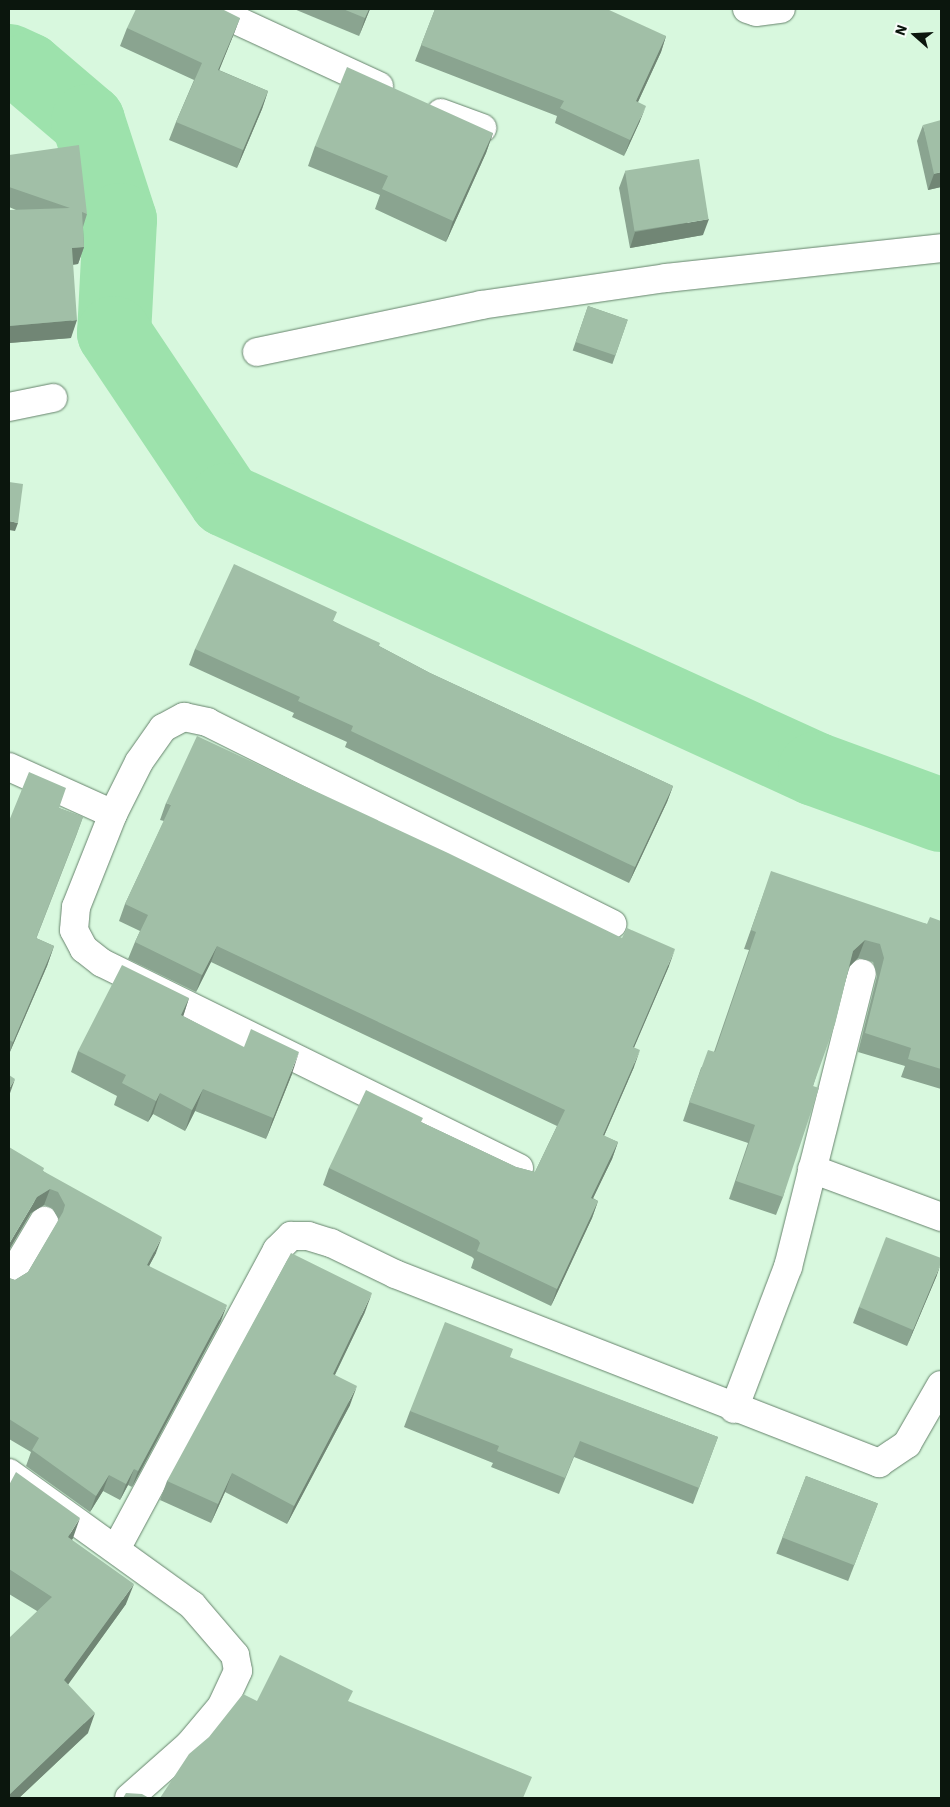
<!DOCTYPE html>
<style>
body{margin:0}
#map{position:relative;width:950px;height:1807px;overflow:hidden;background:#d8f8de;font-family:"IBM Plex Sans",sans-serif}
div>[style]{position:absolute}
.river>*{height:74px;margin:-37px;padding:0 37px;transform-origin:37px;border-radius:37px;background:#9de2ac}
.roads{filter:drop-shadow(0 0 1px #66836c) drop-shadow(0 0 1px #66836c)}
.street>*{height:28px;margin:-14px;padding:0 14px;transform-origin:14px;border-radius:14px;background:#fff}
.wall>*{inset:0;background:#8aa490;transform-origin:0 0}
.shaded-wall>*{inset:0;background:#718675}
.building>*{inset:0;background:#a1bfa7;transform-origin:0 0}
span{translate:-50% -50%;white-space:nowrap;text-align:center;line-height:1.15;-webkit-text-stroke:5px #f7fdf8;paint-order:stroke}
.frame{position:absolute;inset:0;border:10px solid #0b160d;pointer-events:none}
.north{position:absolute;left:890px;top:10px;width:50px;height:50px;-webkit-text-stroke:4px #f7fdf8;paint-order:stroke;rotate:289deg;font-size:14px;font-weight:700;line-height:20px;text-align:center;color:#0b160d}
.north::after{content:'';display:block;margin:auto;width:18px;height:22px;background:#0b160d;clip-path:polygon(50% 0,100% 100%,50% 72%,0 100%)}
</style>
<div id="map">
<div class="river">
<div style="left:9px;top:61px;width:21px;rotate:25deg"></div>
<div style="left:28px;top:70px;width:79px;rotate:40.4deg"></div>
<div style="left:88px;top:121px;width:104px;rotate:72.1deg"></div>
<div style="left:120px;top:220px;width:113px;rotate:93deg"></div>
<div style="left:114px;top:333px;width:201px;rotate:56.2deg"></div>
<div style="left:226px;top:500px;width:648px;rotate:24.55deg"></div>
<div style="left:815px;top:769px;width:134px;rotate:20.1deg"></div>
</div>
<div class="roads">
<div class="street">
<div style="left:212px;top:9px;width:184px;rotate:24.8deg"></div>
<div style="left:747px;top:9px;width:9px;rotate:18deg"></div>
<div style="left:756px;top:12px;width:25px;rotate:-7deg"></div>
<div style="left:441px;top:113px;width:44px;rotate:20.1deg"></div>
<div style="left:257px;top:352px;width:229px;rotate:-11.8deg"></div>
<div style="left:481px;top:305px;width:187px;rotate:-8.3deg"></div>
<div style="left:666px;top:278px;width:277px;rotate:-6.2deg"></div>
<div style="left:9px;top:407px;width:45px;rotate:-11.6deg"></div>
<div style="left:9px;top:767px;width:114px;rotate:24.3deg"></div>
<div style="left:519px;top:1168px;width:465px;rotate:-153.8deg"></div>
<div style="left:102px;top:963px;width:23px;rotate:-142deg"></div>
<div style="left:84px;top:949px;width:21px;rotate:-118deg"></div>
<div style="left:74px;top:930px;width:23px;rotate:-85deg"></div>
<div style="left:76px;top:907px;width:100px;rotate:-68.3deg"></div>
<div style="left:113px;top:814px;width:58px;rotate:-63.4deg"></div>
<div style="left:139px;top:762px;width:42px;rotate:-54.8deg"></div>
<div style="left:163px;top:728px;width:24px;rotate:-28deg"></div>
<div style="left:184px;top:717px;width:24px;rotate:12deg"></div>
<div style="left:207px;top:722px;width:453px;rotate:26.5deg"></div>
<div style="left:812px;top:1169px;width:138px;rotate:20.4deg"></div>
<div style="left:9px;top:1280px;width:69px;rotate:-59.3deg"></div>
<div style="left:734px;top:1409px;width:152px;rotate:-69.2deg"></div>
<div style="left:788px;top:1267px;width:303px;rotate:-75.9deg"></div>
<div style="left:9px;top:1473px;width:226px;rotate:35.8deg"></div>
<div style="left:192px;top:1605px;width:66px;rotate:49.3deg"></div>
<div style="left:235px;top:1655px;width:16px;rotate:79deg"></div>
<div style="left:238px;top:1671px;width:40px;rotate:115deg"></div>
<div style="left:221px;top:1707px;width:50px;rotate:130.1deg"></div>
<div style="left:189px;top:1745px;width:80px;rotate:138.5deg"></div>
<div style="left:116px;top:1549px;width:340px;rotate:-61.7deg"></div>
<div style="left:277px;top:1250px;width:20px;rotate:-45deg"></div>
<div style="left:291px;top:1236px;width:17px"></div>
<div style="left:308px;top:1236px;width:24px;rotate:17deg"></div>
<div style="left:331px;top:1243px;width:71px;rotate:25.8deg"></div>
<div style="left:395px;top:1274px;width:520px;rotate:21.33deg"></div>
<div style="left:879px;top:1463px;width:34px;rotate:-34deg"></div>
<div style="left:907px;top:1444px;width:68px;rotate:-60deg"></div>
</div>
</div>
<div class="wall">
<div style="clip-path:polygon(294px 9px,370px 9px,359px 36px)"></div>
<div style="clip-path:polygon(435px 9px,666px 36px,661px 52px,638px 102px,640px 121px,624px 156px,555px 123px,557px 116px,415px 61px)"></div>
<div style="clip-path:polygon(240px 18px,233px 36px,219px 70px,268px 91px,262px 109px,237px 168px,169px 140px,176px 122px,194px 80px,120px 46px,127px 28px)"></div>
<div style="clip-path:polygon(923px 125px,941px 187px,928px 190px,917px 141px)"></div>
<div style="clip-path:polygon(493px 133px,486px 153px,446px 242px,375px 209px,380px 195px,308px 166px,315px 146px)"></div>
<div style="clip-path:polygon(9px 155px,87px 214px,83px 227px,84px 247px,78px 264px,73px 265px,71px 338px,9px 343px,9px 210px,16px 210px,9px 207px)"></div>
<div style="clip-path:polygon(625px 172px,703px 235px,630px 248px,619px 188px)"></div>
<div style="left:588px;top:306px;width:42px;height:47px;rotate:19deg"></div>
<div style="clip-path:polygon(333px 621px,379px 646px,430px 673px,673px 786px,667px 802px,629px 883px,345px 747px,347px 742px,292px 717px,294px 713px,189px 665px,195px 649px)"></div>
<div style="clip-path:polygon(166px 803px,669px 966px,634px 1047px,634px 1067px,604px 1136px,618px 1142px,612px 1159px,593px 1198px,598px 1201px,592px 1218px,551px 1306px,471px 1268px,474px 1259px,472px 1257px,323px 1185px,329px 1168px,421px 1122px,516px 1167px,535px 1172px,557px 1126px,211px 962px,196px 992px,128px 959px,135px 942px,140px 931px,119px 921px,125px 904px,164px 821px,160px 820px)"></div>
<div style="clip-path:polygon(59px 808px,83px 817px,36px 938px,54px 946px,47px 966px,9px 1054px,9px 821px)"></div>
<div style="clip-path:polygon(765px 890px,927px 924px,941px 921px,941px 1089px,901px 1077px,905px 1066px,858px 1052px,877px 976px,873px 962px,858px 958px,850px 966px,813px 1086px,783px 1197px,776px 1215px,729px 1199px,748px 1143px,683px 1121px,701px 1068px,714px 1052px,749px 950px,744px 949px)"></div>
<div style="clip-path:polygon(189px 998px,183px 1016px,292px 1074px,266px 1139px,195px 1111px,185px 1131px,153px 1114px,148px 1122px,114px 1105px,117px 1096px,71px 1072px,78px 1051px)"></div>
<div style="clip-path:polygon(43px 1171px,156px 1253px,149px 1266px,221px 1321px,132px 1487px,128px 1485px,120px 1500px,103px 1491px,90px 1512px,26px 1466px,31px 1452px,9px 1439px,9px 1278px,15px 1280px,28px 1272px,59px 1220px,52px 1208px,44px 1205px,31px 1213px)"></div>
<div style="clip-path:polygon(937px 1275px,907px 1346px,853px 1323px,859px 1307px)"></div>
<div style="clip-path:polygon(365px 1312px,335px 1375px,350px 1405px,287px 1524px,225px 1492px,211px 1523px,160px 1500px,167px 1481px)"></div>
<div style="clip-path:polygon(510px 1358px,718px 1437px,693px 1504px,574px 1457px,559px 1494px,491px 1467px,493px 1463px,404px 1427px,410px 1411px)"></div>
<div style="left:806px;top:1476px;width:77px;height:83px;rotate:21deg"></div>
<div style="clip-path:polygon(9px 1485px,73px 1538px,72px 1540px,126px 1604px,68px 1684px,88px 1733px,19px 1798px,9px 1798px,37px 1611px,9px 1594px)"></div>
</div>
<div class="shaded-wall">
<div style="clip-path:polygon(369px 9px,370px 9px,359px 36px,365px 18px)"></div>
<div style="clip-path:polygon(240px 18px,233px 36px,212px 88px,218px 70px)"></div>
<div style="clip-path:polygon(666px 36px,661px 52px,631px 117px,636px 101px)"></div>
<div style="clip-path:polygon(268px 91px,262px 109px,237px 168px,243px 150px)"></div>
<div style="clip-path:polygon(646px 106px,640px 121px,624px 156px,630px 140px)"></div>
<div style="clip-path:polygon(493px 133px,486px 153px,446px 242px,453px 221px)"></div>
<div style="clip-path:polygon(941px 172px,941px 187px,928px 190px,934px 174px)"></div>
<div style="clip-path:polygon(709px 219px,703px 235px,630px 248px,635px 232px)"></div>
<div style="clip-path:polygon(84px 247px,78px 264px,65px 265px,72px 248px)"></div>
<div style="clip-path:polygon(77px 320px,71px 338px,9px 343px,9px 326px)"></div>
<div style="clip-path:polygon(9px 521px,18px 523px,15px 531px,9px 530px)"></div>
<div style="clip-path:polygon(673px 786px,667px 802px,629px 883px,635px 867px)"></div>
<div style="clip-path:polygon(83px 817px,76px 836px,29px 957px,36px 938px)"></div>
<div style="clip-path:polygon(865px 940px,858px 958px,847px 969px,853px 951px)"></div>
<div style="clip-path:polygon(54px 946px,47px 966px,9px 1054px,13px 1042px)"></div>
<div style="clip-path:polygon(217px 946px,211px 962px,196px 992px,202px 975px)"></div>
<div style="clip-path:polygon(675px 949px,669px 966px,627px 1064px,633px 1047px)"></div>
<div style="clip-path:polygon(189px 998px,182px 1020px,181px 1015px)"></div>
<div style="clip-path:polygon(640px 1050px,634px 1067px,597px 1152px,603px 1135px)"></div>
<div style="clip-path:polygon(299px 1052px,292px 1074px,266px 1139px,273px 1118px)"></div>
<div style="clip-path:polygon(15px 1079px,9px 1096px,9px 1089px)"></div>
<div style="clip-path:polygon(203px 1089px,195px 1111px,185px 1131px,192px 1110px)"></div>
<div style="clip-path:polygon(160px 1093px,153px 1114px,148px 1122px,156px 1101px)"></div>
<div style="clip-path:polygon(618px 1142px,612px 1159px,585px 1215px,591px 1198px)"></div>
<div style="clip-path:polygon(50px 1189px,44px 1205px,31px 1213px,9px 1250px,9px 1244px,37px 1197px)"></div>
<div style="clip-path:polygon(598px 1201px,592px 1218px,551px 1306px,557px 1289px)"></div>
<div style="clip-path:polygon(162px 1237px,156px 1253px,141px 1281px,147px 1265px)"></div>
<div style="clip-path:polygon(941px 1263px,937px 1275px,907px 1346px,913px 1330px)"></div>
<div style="clip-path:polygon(372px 1293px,365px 1312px,326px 1393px,333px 1374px)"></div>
<div style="clip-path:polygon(227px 1305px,221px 1321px,132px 1487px,138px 1471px)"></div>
<div style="clip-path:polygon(357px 1386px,350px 1405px,287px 1524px,294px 1506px)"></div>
<div style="clip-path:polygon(134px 1469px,128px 1485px,120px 1500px,126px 1484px)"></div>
<div style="clip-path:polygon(232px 1473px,225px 1492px,211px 1523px,218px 1504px)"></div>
<div style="clip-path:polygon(109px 1475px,103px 1491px,90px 1512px,96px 1496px)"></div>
<div style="clip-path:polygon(80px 1518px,73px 1538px,61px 1557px,68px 1537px)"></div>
<div style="clip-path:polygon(134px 1584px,126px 1604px,57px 1700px,64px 1680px)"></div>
<div style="clip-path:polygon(95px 1713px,88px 1733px,19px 1798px,9px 1798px,9px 1795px)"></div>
</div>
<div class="building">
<div style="clip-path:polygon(136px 9px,222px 9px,240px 18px,218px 70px,268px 91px,243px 150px,176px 122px,202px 63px,127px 28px)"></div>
<div style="clip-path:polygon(343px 9px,369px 9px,365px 18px)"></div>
<div style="clip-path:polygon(435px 9px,607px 9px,666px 36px,636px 101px,646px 106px,630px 140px,560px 108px,564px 101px,421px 45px)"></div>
<div style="clip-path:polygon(347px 67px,493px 133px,453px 221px,382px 189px,388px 176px,315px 146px)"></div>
<div style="clip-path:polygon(941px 120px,941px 172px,934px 174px,923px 125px)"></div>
<div style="clip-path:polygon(79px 145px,87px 214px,82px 212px,84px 247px,72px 248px,77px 320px,9px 326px,9px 210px,70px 208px,9px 187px,9px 155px)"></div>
<div style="left:699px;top:159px;width:61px;height:75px;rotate:81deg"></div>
<div style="left:588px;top:306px;width:42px;height:38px;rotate:19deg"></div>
<div style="clip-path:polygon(9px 482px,23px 484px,18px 523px,9px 521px)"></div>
<div style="clip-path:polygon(234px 564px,337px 612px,333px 621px,380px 643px,379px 646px,430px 673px,673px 786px,635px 867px,351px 731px,353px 726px,298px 701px,300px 697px,195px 649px)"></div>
<div style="clip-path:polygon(197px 736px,448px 853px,622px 938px,627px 928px,675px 949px,633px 1047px,640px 1050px,603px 1135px,618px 1142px,591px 1198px,598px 1201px,557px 1289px,477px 1251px,480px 1243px,478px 1240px,329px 1168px,366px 1090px,423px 1118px,421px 1122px,516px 1167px,535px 1172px,565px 1110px,217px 946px,202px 975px,135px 942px,148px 915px,125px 904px,171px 805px,166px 803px)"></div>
<div style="clip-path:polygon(29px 772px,66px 788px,59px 808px,83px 817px,36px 938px,54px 946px,13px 1042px,9px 1040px,9px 821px)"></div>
<div style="clip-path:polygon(771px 871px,927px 924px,930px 917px,941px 921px,941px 1069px,908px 1059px,911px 1048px,865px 1033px,884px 958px,880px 944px,865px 940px,853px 951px,835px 1024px,813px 1086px,819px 1088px,817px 1094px,783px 1197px,736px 1181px,755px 1125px,689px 1102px,708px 1050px,715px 1052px,756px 932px,751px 930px)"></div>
<div style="clip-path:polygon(122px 965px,189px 998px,181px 1015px,244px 1047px,251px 1029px,299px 1052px,273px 1118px,203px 1089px,192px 1110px,160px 1093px,156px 1101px,122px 1083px,126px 1075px,78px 1051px)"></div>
<div style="clip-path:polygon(9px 1075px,15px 1079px,9px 1089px)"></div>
<div style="clip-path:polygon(9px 1147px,44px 1168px,43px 1171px,162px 1237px,147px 1265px,227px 1305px,138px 1471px,134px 1469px,126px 1484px,109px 1475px,96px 1496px,32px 1450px,39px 1438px,9px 1419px,9px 1278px,15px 1280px,28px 1272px,63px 1212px,65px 1205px,58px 1192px,50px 1189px,37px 1197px,9px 1244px)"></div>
<div style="clip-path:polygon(886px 1237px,941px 1258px,941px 1263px,913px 1330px,859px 1307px)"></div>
<div style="clip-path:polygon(291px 1253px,372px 1293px,333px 1374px,357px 1386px,294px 1506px,232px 1473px,218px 1504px,167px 1481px)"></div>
<div style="clip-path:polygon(445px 1322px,513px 1349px,510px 1357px,718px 1437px,699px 1488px,580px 1441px,565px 1478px,497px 1451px,499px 1446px,410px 1411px)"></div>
<div style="clip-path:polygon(16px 1472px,80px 1518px,68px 1537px,134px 1584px,64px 1680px,95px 1713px,9px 1795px,9px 1638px,52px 1597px,9px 1569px,9px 1485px)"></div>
<div style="left:806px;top:1476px;width:77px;height:66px;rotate:21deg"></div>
<div style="clip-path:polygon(280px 1655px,353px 1691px,348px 1701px,532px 1777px,523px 1798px,160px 1798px,189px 1754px,209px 1737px,243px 1694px,257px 1701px)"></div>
<div style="clip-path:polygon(126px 1793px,142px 1794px,149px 1798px,123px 1798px)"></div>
</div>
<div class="frame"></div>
<div class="north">N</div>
</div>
